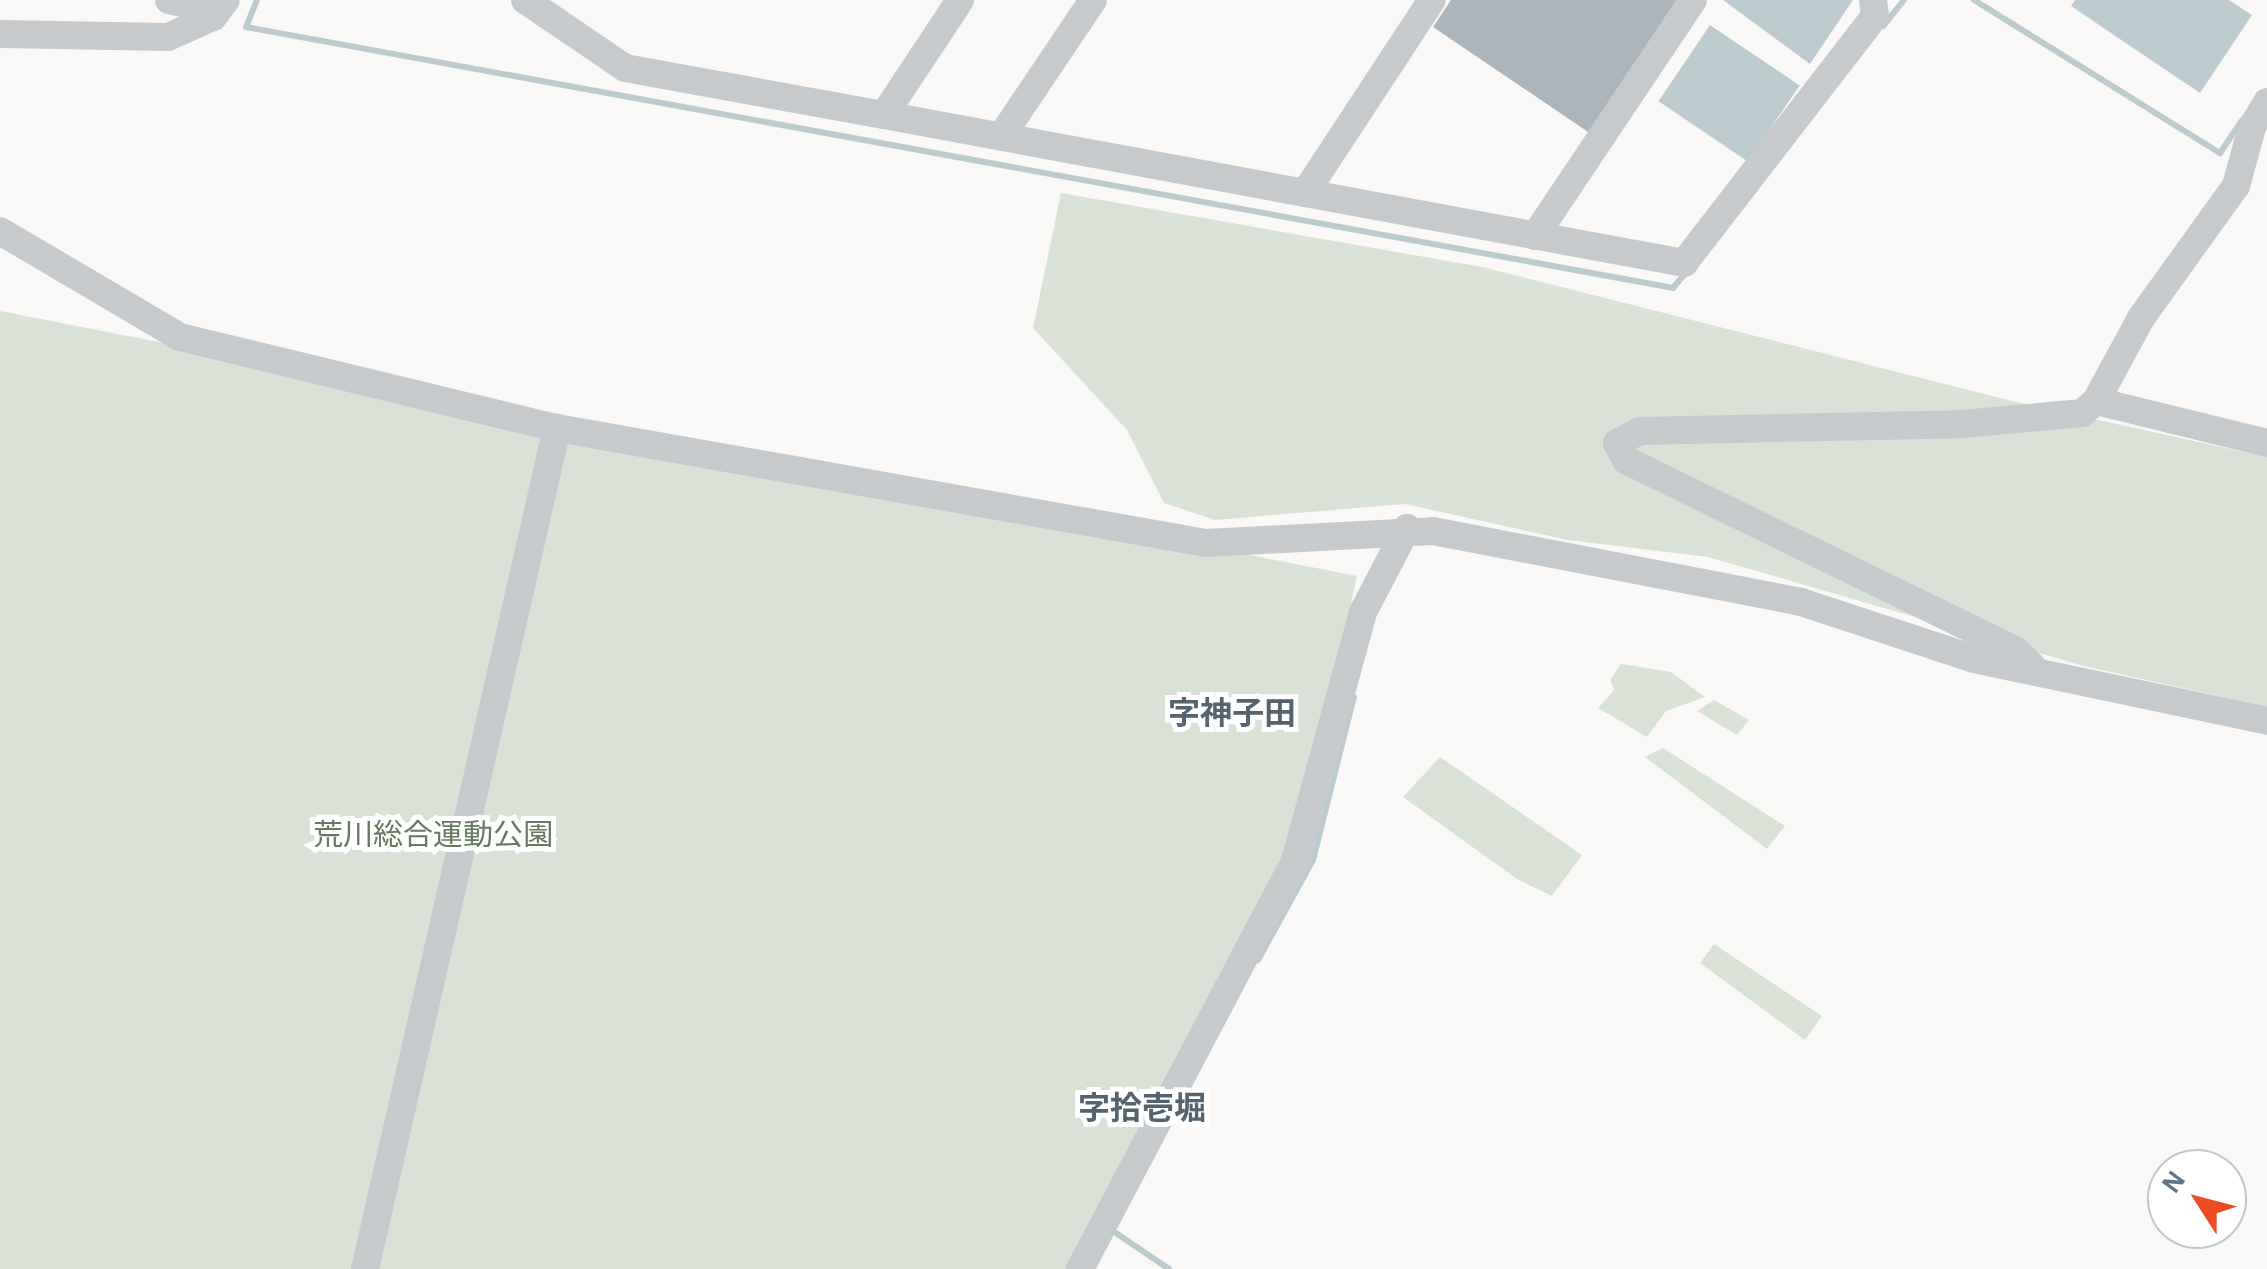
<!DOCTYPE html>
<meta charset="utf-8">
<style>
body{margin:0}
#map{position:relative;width:2267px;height:1269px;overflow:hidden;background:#f9f8f6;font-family:"Alegreya Sans","Noto Sans JP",sans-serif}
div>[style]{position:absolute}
.green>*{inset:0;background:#dae1d7}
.water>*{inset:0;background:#bdcace;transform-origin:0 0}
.stream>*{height:6px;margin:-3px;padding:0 3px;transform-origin:3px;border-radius:3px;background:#bdcace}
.building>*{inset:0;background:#acb5bb}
.minor>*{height:28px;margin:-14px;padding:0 14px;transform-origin:14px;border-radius:14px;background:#c6cacd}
span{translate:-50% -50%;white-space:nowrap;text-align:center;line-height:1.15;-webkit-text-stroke:10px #fff;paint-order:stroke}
.park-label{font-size:30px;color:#667a61}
.neighbourhood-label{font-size:32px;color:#54636d;font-weight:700}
.north{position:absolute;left:2147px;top:1149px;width:100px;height:100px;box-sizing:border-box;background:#fff;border:2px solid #c0c8cd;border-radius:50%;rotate:306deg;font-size:28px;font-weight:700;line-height:40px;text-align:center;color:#627582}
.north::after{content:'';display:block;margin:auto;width:35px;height:45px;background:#eb4c23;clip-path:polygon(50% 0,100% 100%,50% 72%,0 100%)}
</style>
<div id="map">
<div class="green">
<div style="clip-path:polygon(1061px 193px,1482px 267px,2012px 401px,2267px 457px,2267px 707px,2084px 666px,1708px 557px,1568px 540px,1405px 504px,1215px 520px,1164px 503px,1127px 430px,1033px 328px)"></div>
<div style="clip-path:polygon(0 311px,1357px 576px,1312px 783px,1281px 878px,1070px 1269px,0 1269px)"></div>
<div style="clip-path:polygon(1621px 664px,1671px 672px,1705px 697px,1666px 711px,1647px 737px,1598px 708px,1614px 690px,1610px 680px)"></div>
<div style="clip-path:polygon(1714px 700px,1749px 720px,1737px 735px,1697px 711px)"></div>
<div style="clip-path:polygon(1663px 748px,1785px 826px,1767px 849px,1645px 757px)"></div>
<div style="clip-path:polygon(1440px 757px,1582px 855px,1552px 896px,1517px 879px,1403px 797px)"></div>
<div style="clip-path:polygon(1714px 944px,1822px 1016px,1805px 1040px,1700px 963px)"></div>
</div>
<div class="water">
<div style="clip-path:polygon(1723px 0,1853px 0,1810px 64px)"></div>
<div style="clip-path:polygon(2075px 0,2229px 0,2252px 15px,2200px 93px,2071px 6px)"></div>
<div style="left:1710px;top:25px;width:108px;height:92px;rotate:34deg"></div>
</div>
<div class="stream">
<div style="left:257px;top:0;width:29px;rotate:112deg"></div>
<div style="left:246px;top:27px;width:1451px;rotate:10.36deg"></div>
<div style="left:1673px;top:288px;width:23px;rotate:-50deg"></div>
<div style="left:1974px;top:0;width:290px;rotate:31.9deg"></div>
<div style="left:2220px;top:153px;width:40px;rotate:-56deg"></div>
<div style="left:1883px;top:26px;width:33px;rotate:-51deg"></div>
<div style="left:1258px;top:960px;width:114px;rotate:-61.2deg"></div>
<div style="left:1313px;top:860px;width:168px;rotate:-75.9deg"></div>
<div style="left:1110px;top:1229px;width:71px;rotate:34.1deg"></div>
</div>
<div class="building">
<div style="clip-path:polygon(1451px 0,1686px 0,1594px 136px,1433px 27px)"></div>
</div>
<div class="minor">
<div style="left:169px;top:0;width:31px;rotate:13deg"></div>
<div style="left:199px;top:7px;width:25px;rotate:-16deg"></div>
<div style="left:525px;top:0;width:121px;rotate:34.2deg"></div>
<div style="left:625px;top:68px;width:263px;rotate:10.3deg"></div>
<div style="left:884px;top:115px;width:138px;rotate:-56.5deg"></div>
<div style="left:0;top:34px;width:168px;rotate:1deg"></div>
<div style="left:168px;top:37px;width:49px;rotate:-24deg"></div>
<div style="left:213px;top:17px;width:21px;rotate:-53deg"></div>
<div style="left:884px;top:115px;width:814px;rotate:10.48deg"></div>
<div style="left:1684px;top:263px;width:312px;rotate:-52.3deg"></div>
<div style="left:1875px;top:16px;width:16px;rotate:-97deg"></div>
<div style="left:1001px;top:137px;width:165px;rotate:-56.1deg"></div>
<div style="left:1305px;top:193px;width:231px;rotate:-56.7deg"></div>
<div style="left:0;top:231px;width:209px;rotate:30.5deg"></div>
<div style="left:180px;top:337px;width:388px;rotate:13.6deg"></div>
<div style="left:557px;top:428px;width:659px;rotate:10.05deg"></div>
<div style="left:1206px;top:543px;width:227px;rotate:-3deg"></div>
<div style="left:1433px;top:531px;width:375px;rotate:10.9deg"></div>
<div style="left:1801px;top:602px;width:182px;rotate:18.2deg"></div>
<div style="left:1974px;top:659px;width:299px;rotate:11.9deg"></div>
<div style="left:1535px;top:236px;width:284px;rotate:-56.2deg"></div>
<div style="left:2096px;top:401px;width:176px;rotate:13.8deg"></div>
<div style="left:2032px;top:666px;width:23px;rotate:-137deg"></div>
<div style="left:2015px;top:650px;width:433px;rotate:-154deg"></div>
<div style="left:1626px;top:460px;width:19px;rotate:-118deg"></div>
<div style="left:1617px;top:443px;width:26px;rotate:-28deg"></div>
<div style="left:1640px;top:431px;width:322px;rotate:-1.2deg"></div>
<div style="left:1962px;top:424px;width:121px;rotate:-5.2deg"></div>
<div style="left:2082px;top:413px;width:18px;rotate:-41deg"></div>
<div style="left:2096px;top:401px;width:94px;rotate:-61.5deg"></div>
<div style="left:2141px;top:318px;width:163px;rotate:-54.3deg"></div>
<div style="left:2236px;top:186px;width:61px;rotate:-74.8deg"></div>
<div style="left:2252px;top:127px;width:29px;rotate:-59deg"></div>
<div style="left:365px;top:1269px;width:863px;rotate:-77.14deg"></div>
<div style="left:1080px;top:1269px;width:461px;rotate:-62.2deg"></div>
<div style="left:1295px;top:861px;width:258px;rotate:-74.7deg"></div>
<div style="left:1363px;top:612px;width:95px;rotate:-62.4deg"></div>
</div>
<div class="park-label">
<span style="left:433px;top:836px">荒川総合運動公園</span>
</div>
<div class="neighbourhood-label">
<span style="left:1232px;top:714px">字神子田</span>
<span style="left:1142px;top:1109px">字拾壱堀</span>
</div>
<div class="north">N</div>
</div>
